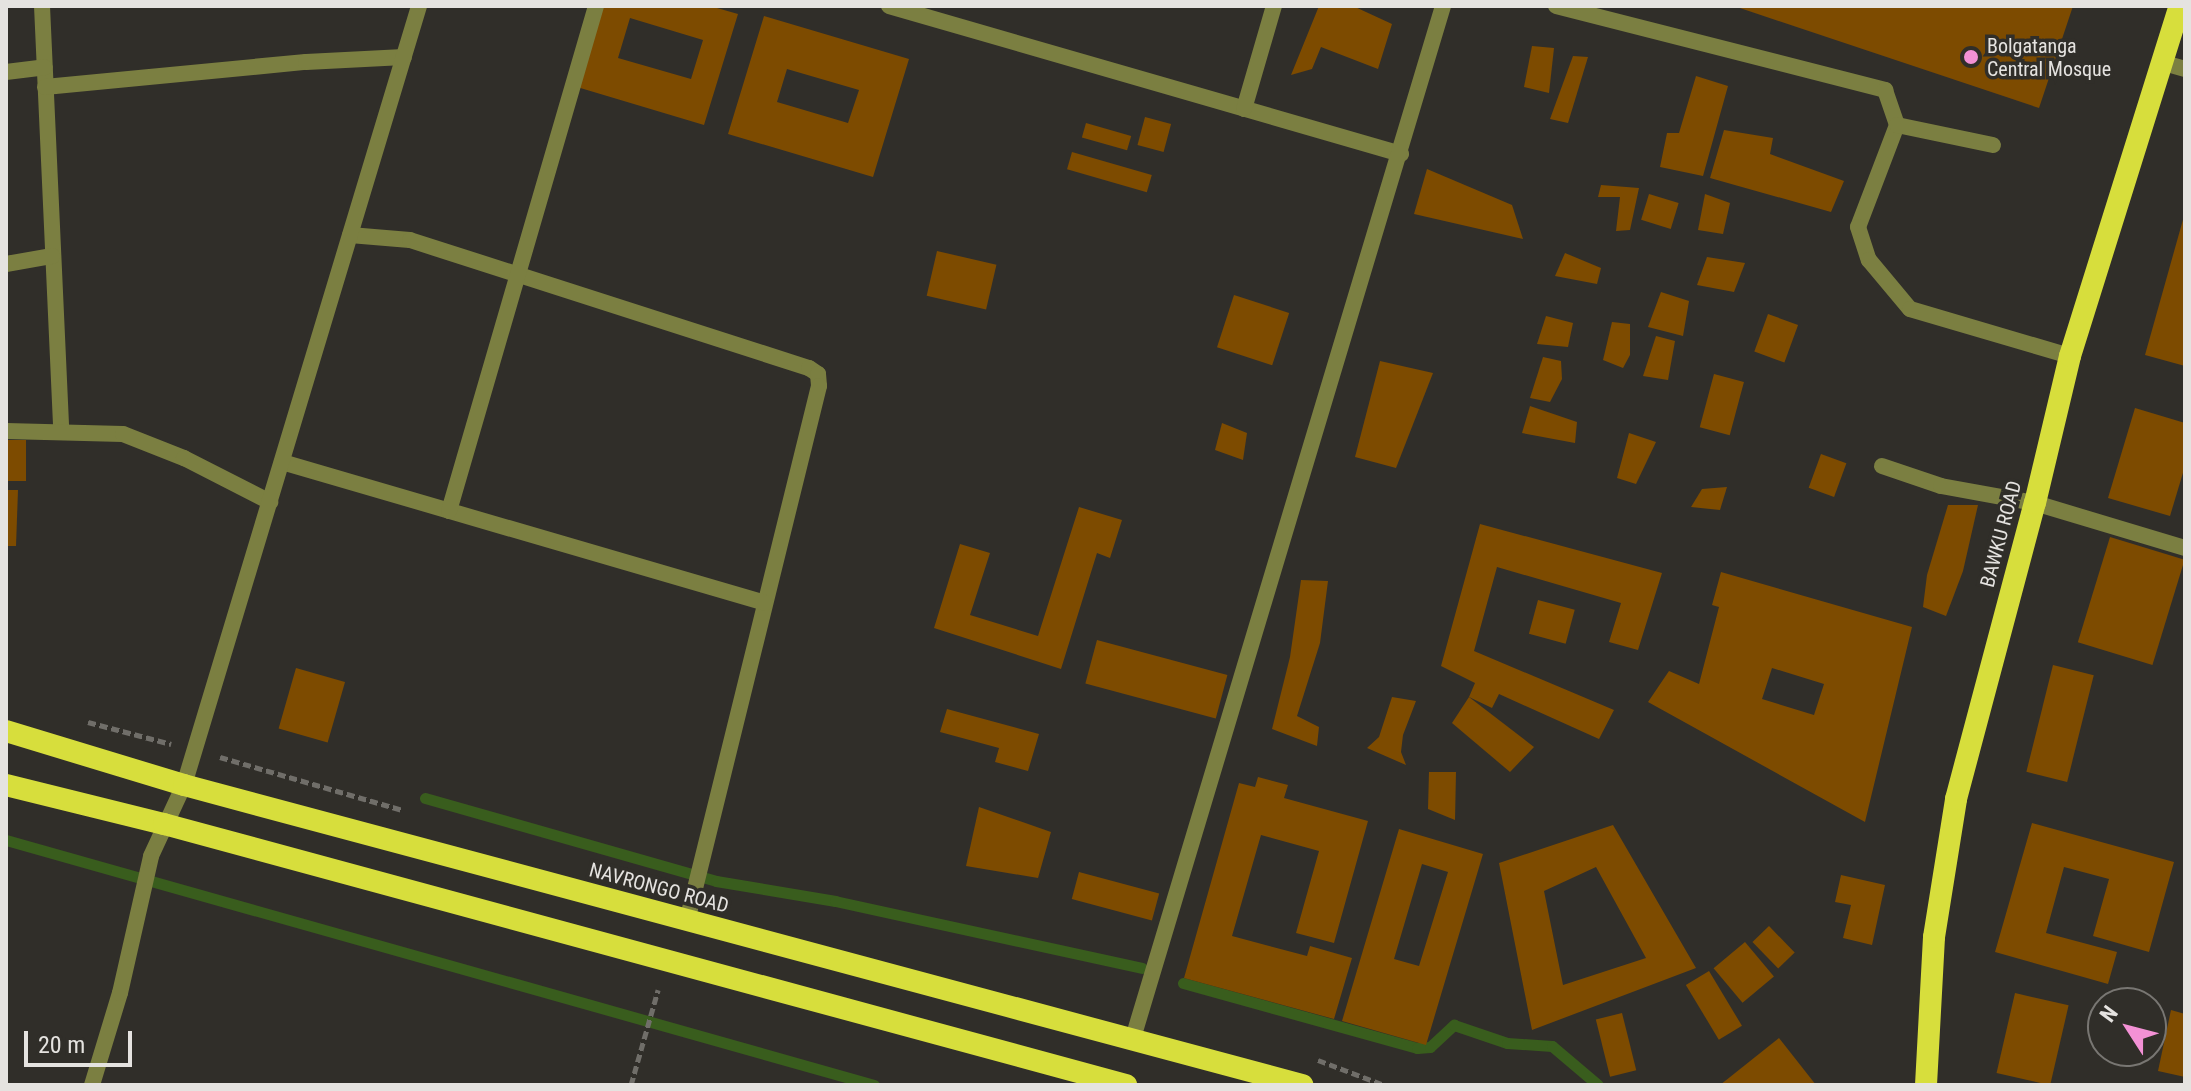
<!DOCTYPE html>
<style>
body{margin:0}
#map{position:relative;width:2191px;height:1091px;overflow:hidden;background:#302e29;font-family:"Roboto Condensed",sans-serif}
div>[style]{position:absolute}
.stream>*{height:11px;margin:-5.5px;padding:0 5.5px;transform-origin:5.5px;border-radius:5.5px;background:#395d1d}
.building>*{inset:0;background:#7d4b00;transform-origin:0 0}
.path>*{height:5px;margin-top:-2.5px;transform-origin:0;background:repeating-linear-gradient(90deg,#706e69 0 8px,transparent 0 12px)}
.service>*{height:16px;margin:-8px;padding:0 8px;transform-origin:8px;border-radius:8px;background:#7b7f41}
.minor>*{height:16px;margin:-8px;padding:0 8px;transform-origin:8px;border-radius:8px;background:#7b7f41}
.trunk>*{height:22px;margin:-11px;padding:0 11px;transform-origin:11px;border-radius:11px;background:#d7de3c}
.dots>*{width:22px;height:22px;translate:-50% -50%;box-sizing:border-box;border:4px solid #302e29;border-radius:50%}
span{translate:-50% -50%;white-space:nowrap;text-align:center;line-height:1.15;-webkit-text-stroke:7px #302e29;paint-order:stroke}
.poi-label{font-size:20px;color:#e5e3e0}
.left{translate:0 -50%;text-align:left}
.street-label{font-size:20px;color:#e5e3e0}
.frame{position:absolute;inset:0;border:8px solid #e5e3e0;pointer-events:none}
.north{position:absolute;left:2087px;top:987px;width:80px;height:80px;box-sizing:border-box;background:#302e29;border:2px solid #787672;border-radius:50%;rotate:306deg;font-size:22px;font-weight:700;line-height:32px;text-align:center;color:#e5e3e0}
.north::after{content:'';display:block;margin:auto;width:28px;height:36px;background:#f391d5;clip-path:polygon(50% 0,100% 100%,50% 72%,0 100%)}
.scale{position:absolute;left:24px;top:1031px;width:108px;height:36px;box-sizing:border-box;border:4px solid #e5e3e0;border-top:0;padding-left:10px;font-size:24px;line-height:28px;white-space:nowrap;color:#e5e3e0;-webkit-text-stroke:6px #302e29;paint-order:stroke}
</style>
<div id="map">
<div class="stream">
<div style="left:425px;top:798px;width:303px;rotate:15.9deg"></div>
<div style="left:716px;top:881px;width:121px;rotate:9.5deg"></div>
<div style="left:835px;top:901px;width:314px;rotate:12.3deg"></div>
<div style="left:6px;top:840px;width:902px;rotate:15.76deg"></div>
<div style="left:1183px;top:983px;width:243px;rotate:15.5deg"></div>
<div style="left:1417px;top:1048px;width:13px;rotate:-4deg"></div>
<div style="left:1430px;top:1047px;width:33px;rotate:-43deg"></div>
<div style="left:1454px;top:1025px;width:56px;rotate:18.8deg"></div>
<div style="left:1507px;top:1043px;width:45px;rotate:3.8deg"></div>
<div style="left:1552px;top:1046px;width:60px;rotate:40.3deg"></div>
</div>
<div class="building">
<div style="clip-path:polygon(evenodd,602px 6px,710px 6px,738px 14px,704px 125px,577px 87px,602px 6px,630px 18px,703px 40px,691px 79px,618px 58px,630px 18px)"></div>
<div style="clip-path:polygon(1319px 6px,1353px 6px,1392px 24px,1378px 69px,1321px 47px,1312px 69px,1291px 75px)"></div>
<div style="clip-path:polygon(1734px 6px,2073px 6px,2039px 108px)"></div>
<div style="clip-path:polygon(evenodd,764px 16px,909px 59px,873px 177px,728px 134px,764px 16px,787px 69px,859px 90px,848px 123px,777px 102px,787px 69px)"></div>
<div style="clip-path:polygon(1532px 46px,1554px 48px,1549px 93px,1524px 87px)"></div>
<div style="clip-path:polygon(1573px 56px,1588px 57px,1568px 123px,1550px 119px)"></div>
<div style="clip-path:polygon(1696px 76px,1728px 86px,1703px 176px,1660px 167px,1667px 133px,1679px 133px)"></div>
<div style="left:1145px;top:117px;width:27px;height:29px;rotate:15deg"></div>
<div style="left:1086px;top:123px;width:47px;height:15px;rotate:16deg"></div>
<div style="clip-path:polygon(1724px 130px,1773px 138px,1770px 154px,1844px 181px,1831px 212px,1710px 178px)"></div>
<div style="left:1072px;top:152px;width:83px;height:18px;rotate:16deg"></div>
<div style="clip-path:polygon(1427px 169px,1512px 205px,1523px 239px,1414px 214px)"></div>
<div style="clip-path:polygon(1601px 185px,1639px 188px,1630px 230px,1616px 231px,1620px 197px,1598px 197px)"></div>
<div style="left:1649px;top:194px;width:31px;height:27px;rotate:17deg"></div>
<div style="clip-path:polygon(1705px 194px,1730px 203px,1723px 234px,1698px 230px)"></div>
<div style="clip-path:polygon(2184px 216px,2185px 217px,2185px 366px,2145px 355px)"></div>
<div style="left:937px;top:251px;width:61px;height:46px;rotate:13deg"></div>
<div style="clip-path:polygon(1565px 253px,1601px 268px,1597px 284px,1555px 276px)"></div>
<div style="clip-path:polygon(1707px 257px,1745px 263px,1734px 292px,1697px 285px)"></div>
<div style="clip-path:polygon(1661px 292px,1689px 301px,1683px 336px,1648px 327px)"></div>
<div style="left:1234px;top:295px;width:58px;height:55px;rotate:18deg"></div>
<div style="left:1768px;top:314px;width:32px;height:40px;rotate:20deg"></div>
<div style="clip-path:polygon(1546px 316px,1573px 323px,1568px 347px,1537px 344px)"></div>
<div style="clip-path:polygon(1612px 322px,1630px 324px,1630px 355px,1623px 368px,1603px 360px)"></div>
<div style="clip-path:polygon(1656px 336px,1675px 341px,1668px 380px,1643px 376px)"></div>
<div style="clip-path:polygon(1543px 357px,1561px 361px,1562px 379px,1550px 402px,1530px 398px)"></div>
<div style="clip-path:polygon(1380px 361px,1433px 373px,1396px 468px,1355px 457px)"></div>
<div style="left:1714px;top:374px;width:31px;height:55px;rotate:15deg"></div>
<div style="clip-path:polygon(1530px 406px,1577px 422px,1575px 443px,1522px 433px)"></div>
<div style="clip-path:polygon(2135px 408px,2185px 423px,2185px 466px,2170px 516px,2108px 498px)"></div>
<div style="clip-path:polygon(1222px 423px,1247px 433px,1243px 460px,1215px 450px)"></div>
<div style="clip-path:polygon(1629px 433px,1656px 442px,1636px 484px,1617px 478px)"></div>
<div style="left:6px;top:440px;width:20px;height:41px"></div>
<div style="left:1821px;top:454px;width:27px;height:36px;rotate:20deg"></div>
<div style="clip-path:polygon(1727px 487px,1720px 510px,1691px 507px,1702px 489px)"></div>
<div style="clip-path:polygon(6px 490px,18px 490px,16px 546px,6px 546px)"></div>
<div style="clip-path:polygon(1948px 505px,1978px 505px,1963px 571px,1946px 616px,1923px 607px,1927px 575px)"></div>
<div style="clip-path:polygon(1079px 507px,1122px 520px,1110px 558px,1097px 553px,1061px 669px,934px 628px,960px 544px,990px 553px,970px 615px,1038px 636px)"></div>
<div style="clip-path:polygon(1480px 524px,1662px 573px,1638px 650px,1609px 642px,1621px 603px,1497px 567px,1474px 651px,1614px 710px,1599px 739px,1499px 694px,1492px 708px,1469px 697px,1475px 683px,1441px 666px)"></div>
<div style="left:2110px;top:537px;width:78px;height:110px;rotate:17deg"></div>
<div style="clip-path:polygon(evenodd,1721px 572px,1912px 627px,1865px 822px,1648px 702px,1669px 671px,1699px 684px,1719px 607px,1712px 605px,1721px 572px,1772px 668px,1824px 684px,1814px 715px,1762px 699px,1772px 668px)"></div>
<div style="clip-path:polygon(1301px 580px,1328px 581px,1320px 643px,1297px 716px,1319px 727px,1317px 746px,1272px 729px,1290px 657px)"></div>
<div style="left:1538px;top:600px;width:38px;height:35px;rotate:15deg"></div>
<div style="left:1097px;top:640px;width:135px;height:45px;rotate:15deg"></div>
<div style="left:2053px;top:665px;width:42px;height:110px;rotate:14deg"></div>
<div style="left:296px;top:668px;width:51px;height:63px;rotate:16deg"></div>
<div style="clip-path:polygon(1392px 697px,1416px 701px,1403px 735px,1401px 752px,1406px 765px,1367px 748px,1379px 737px)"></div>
<div style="clip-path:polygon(1469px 697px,1534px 747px,1510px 772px,1452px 723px)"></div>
<div style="clip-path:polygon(947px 709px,1039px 734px,1028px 771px,995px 762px,999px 748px,940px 732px)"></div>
<div style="clip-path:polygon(1429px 772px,1456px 772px,1455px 820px,1428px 809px)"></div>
<div style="clip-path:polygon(1258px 777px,1288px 785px,1284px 798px,1368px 821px,1334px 943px,1296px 933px,1319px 851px,1261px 835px,1232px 936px,1307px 956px,1310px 946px,1352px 958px,1334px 1019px,1184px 978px,1239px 783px,1255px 787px)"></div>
<div style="clip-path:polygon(979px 807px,1051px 832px,1038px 878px,966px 866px)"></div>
<div style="clip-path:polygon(2032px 823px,2174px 862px,2149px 952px,2093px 936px,2109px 879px,2064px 867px,2046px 933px,2117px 952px,2108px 984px,1995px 952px)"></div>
<div style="clip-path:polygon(evenodd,1613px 825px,1696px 968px,1532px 1030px,1499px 863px,1613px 825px,1596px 867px,1646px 958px,1563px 985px,1544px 891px,1596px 867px)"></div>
<div style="clip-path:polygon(evenodd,1399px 829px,1483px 854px,1426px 1045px,1342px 1021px,1399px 829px,1422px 864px,1448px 872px,1419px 966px,1394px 959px,1422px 864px)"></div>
<div style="left:1079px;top:872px;width:83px;height:28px;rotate:15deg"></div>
<div style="clip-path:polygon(1841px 875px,1885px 885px,1872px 945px,1843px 938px,1851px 905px,1835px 902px)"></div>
<div style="left:1769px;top:926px;width:37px;height:23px;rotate:46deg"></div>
<div style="left:1745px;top:942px;width:45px;height:41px;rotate:50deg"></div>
<div style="left:1709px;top:971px;width:64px;height:27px;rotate:59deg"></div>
<div style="left:2015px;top:993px;width:55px;height:82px;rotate:13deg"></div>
<div style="clip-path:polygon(2171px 1010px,2185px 1014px,2185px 1077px,2158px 1071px)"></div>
<div style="left:1622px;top:1013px;width:59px;height:27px;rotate:76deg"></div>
<div style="clip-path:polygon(1779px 1038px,1816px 1085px,1720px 1085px)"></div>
</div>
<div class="path">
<div style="left:88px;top:722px;width:86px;rotate:14.8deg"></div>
<div style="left:220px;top:757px;width:190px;rotate:16.2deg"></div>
<div style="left:1318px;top:1060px;width:71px;rotate:20.7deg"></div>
<div style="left:631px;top:1085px;width:99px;rotate:-74.1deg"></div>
</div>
<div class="service">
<div style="left:1897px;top:125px;width:109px;rotate:110.9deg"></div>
<div style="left:1858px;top:227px;width:35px;rotate:72deg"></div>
<div style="left:1869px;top:260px;width:64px;rotate:50.1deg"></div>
<div style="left:1910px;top:309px;width:167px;rotate:16.4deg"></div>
</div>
<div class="minor">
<div style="left:42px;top:6px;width:425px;rotate:87.4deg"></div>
<div style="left:889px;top:6px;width:533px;rotate:16.12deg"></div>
<div style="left:1556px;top:6px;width:340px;rotate:14.3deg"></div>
<div style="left:1885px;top:90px;width:37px;rotate:71deg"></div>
<div style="left:1897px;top:125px;width:98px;rotate:11.8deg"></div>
<div style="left:2164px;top:63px;width:22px;rotate:16deg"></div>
<div style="left:6px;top:72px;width:39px;rotate:-7deg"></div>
<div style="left:45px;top:87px;width:262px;rotate:-5.5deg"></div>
<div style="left:306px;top:62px;width:98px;rotate:-2.9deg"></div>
<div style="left:1244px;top:109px;width:107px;rotate:-73.8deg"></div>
<div style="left:350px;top:235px;width:60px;rotate:4.8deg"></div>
<div style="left:410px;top:240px;width:419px;rotate:17.8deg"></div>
<div style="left:809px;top:368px;width:11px;rotate:34deg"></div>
<div style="left:818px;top:374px;width:12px;rotate:85deg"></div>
<div style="left:819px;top:386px;width:551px;rotate:103.86deg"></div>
<div style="left:6px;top:264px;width:47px;rotate:-9.9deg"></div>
<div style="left:6px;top:431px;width:117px;rotate:1.5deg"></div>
<div style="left:123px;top:434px;width:66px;rotate:21.5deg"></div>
<div style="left:184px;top:458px;width:97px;rotate:27.1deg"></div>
<div style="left:282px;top:462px;width:503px;rotate:16.27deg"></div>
<div style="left:1882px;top:466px;width:62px;rotate:18.7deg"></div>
<div style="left:1941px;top:486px;width:96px;rotate:10.3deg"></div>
<div style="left:2035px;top:503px;width:157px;rotate:16.7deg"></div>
<div style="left:449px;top:511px;width:526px;rotate:-73.77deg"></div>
<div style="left:1133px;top:1038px;width:1078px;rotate:-73.28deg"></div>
<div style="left:92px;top:1085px;width:96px;rotate:-73.1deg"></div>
<div style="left:120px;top:993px;width:140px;rotate:-77.2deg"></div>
<div style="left:151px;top:856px;width:78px;rotate:-65.1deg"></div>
<div style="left:184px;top:785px;width:814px;rotate:-73.21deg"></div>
</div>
<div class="trunk">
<div style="left:6px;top:731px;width:186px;rotate:16.9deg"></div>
<div style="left:184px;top:785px;width:1158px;rotate:15.02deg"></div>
<div style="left:6px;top:785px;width:163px;rotate:13.9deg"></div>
<div style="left:164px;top:824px;width:997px;rotate:15.18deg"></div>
<div style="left:1926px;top:1085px;width:148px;rotate:-86.9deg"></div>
<div style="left:1934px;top:937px;width:140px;rotate:-80.9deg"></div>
<div style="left:1956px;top:799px;width:306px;rotate:-75.1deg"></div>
<div style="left:2035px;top:503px;width:151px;rotate:-76.6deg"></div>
<div style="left:2070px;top:356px;width:367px;rotate:-72.6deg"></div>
</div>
<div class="dots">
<div style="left:1971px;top:57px;background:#f391d5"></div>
</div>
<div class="poi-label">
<span class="left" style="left:1987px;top:58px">Bolgatanga<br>Central Mosque</span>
</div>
<div class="street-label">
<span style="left:2001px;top:534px;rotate:-75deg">BAWKU ROAD</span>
<span style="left:659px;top:888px;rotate:15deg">NAVRONGO ROAD</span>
</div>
<div class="frame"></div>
<div class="north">N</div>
<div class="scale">20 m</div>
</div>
